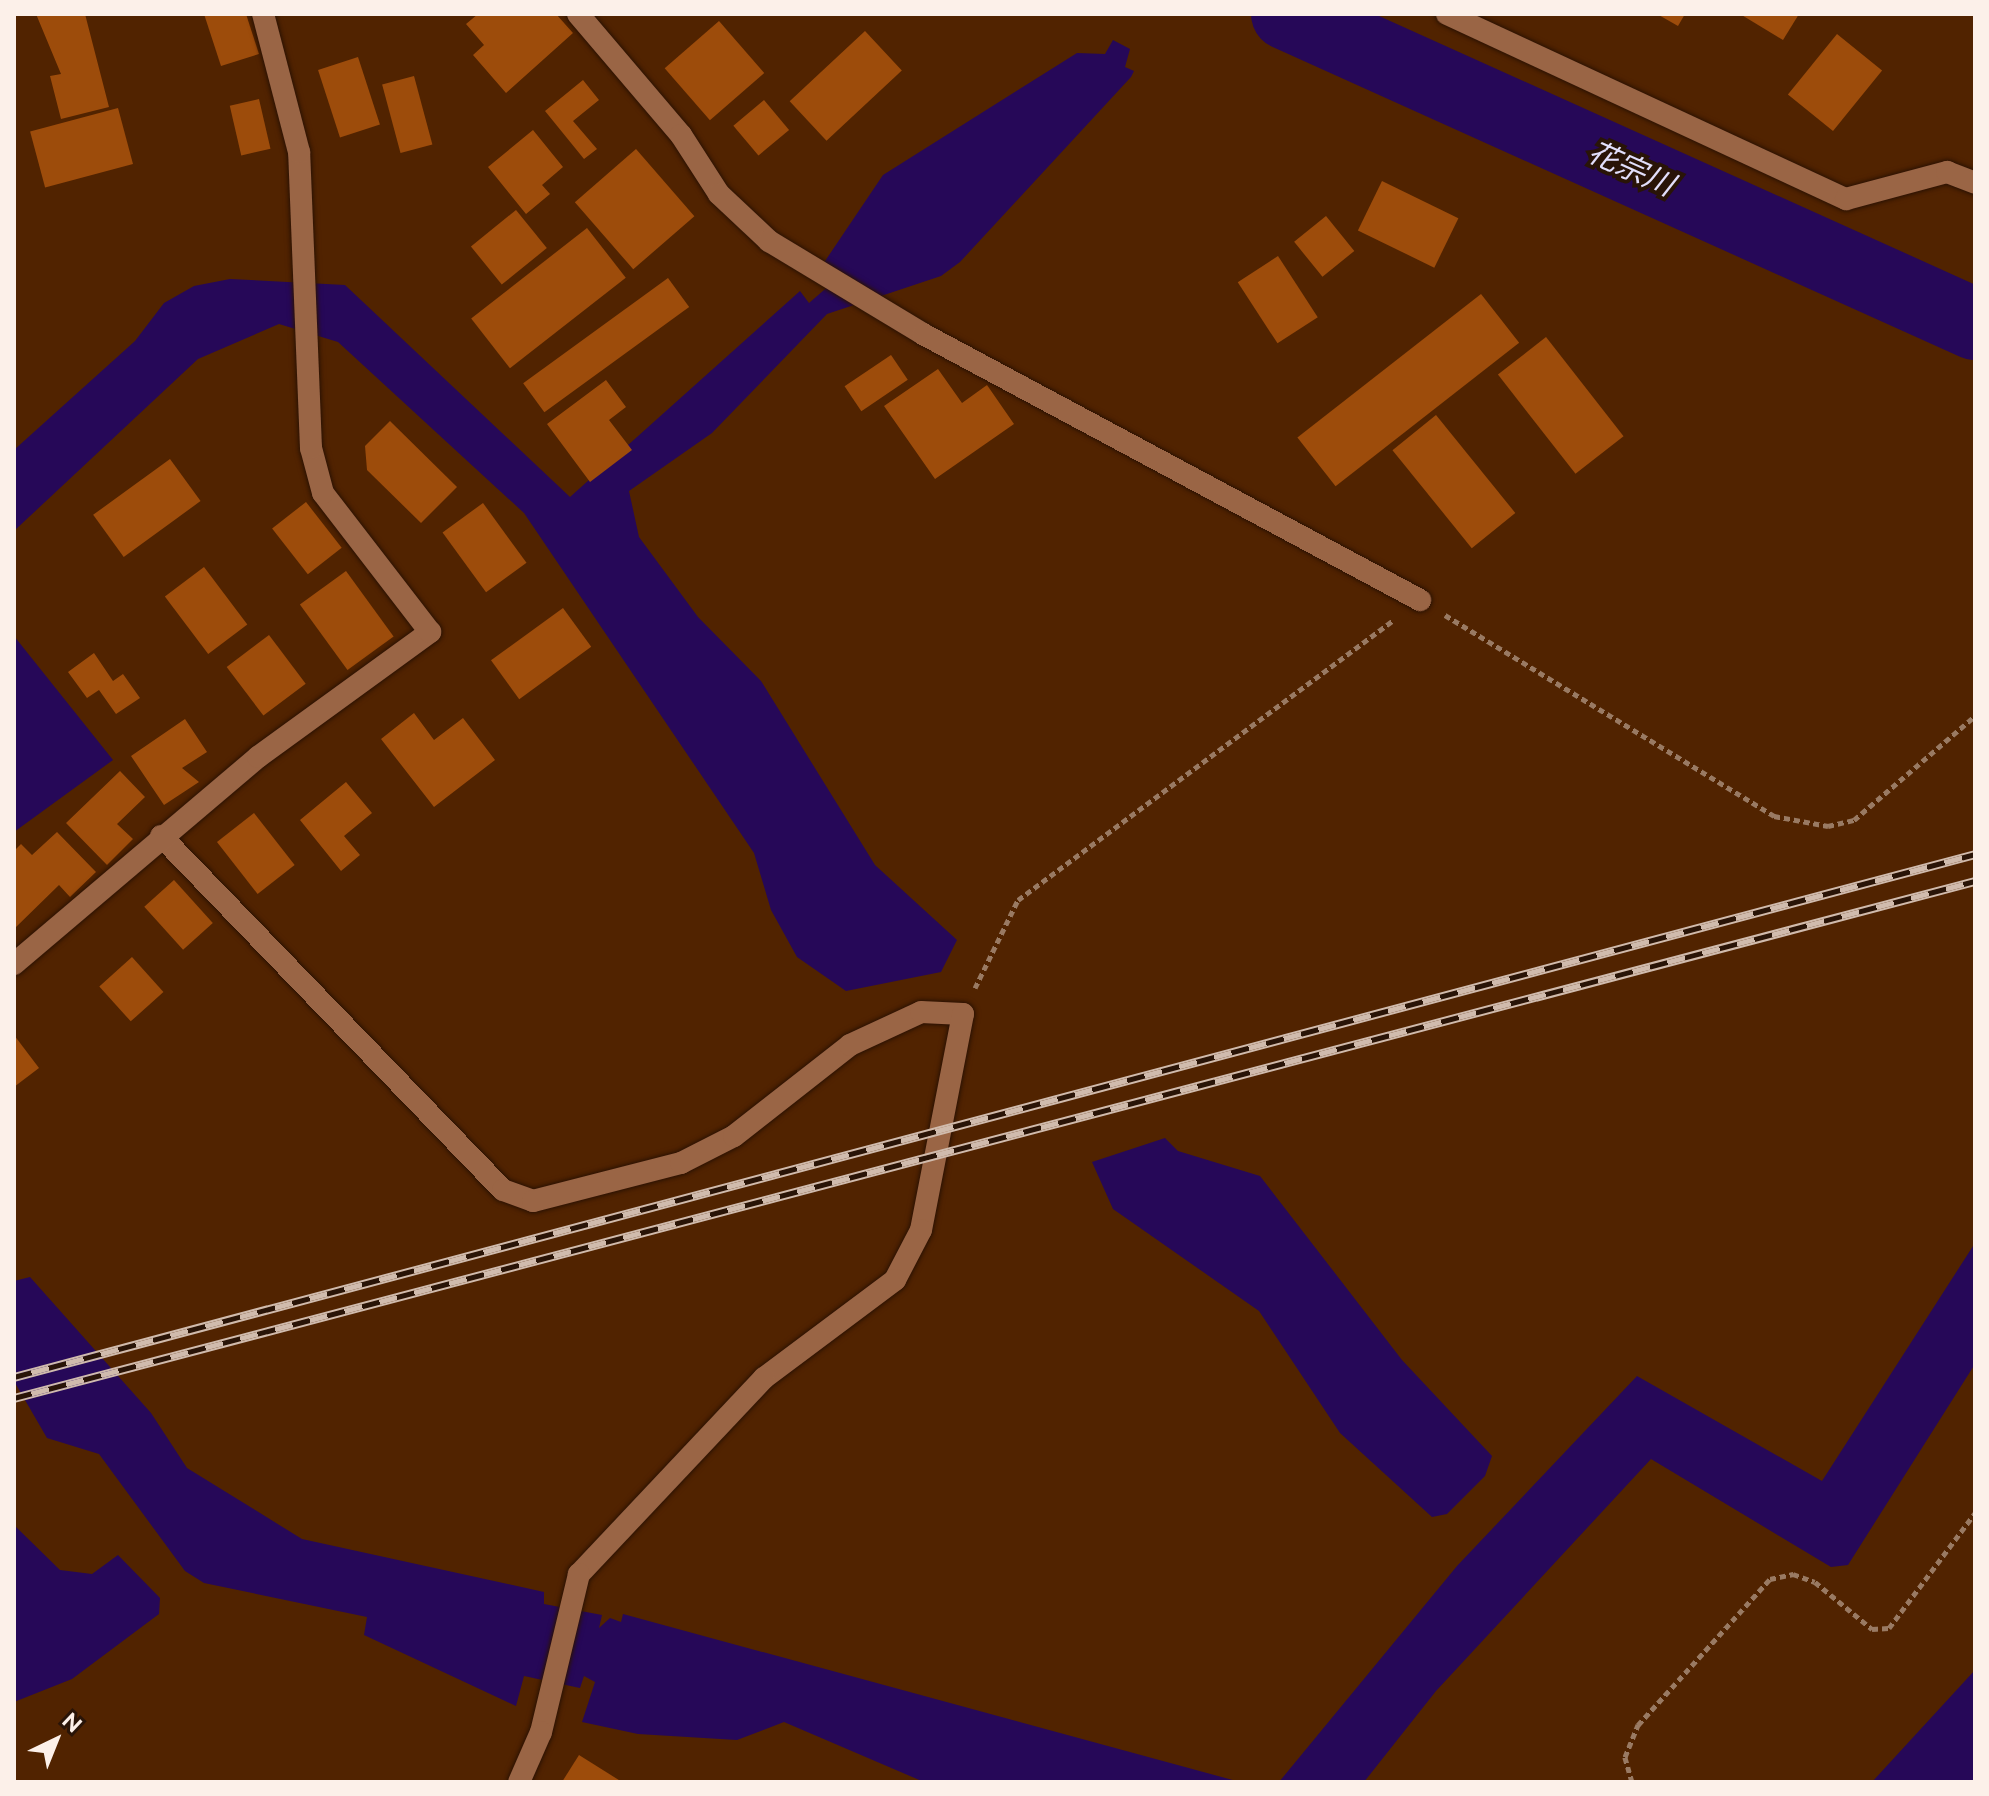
<!DOCTYPE html>
<meta charset="utf-8">
<style>
body{margin:0}
#map{position:relative;width:1989px;height:1796px;overflow:hidden;background:#512300;font-family:Raleway,"Noto Sans JP",sans-serif}
div>[style]{position:absolute}
.water>*{inset:0;background:#260858}
.river>*{height:72px;margin:-36px;padding:0 36px;transform-origin:36px;border-radius:36px;background:#260858}
.building>*{inset:0;background:#9d4c0b;transform-origin:0 0}
.path>*{height:5px;margin-top:-2.5px;transform-origin:0;background:repeating-linear-gradient(90deg,#997a63 0 6px,transparent 0 10px)}
.roads{filter:drop-shadow(0 0 2px #2b1203) drop-shadow(0 0 2px #2b1203)}
.minor>*{height:22px;margin:-11px;padding:0 11px;transform-origin:11px;border-radius:11px;background:#9a6545}
.rail>*{height:9px;margin-top:-4.5px;transform-origin:0;background:repeating-linear-gradient(90deg,#291407 0 18px,#d0bbad 0 36px);box-sizing:border-box;border-block:2px solid #d0bbad}
span{translate:-50% -50%;white-space:nowrap;text-align:center;line-height:1.15;-webkit-text-stroke:8px #291407;paint-order:stroke}
.water-label{font-size:30px;color:#e2dffb;font-style:italic}
.frame{position:absolute;inset:0;border:16px solid #fcf0e9;pointer-events:none}
.north{position:absolute;left:16px;top:1700px;width:80px;height:80px;-webkit-text-stroke:6px #291407;paint-order:stroke;rotate:43deg;font-size:22px;font-weight:700;line-height:32px;text-align:center;color:#fcf0e9}
.north::after{content:'';display:block;margin:auto;width:28px;height:36px;background:#fcf0e9;clip-path:polygon(50% 0,100% 100%,50% 72%,0 100%)}
</style>
<div id="map">
<div class="water">
<div style="clip-path:polygon(1113px 40px,1130px 49px,1125px 67px,1134px 71px,1131px 77px,960px 262px,941px 276px,827px 314px,712px 433px,629px 491px,639px 537px,698px 617px,761px 681px,875px 865px,957px 940px,941px 972px,846px 991px,797px 957px,771px 910px,754px 853px,524px 513px,338px 342px,279px 324px,198px 359px,14px 531px,14px 450px,135px 341px,164px 303px,194px 286px,230px 279px,345px 285px,570px 497px,800px 291px,809px 303px,831px 284px,819px 270px,883px 175px,1077px 53px,1105px 54px)"></div>
<div style="clip-path:polygon(14px 636px,113px 760px,14px 832px)"></div>
<div style="clip-path:polygon(1165px 1138px,1178px 1151px,1260px 1176px,1402px 1360px,1492px 1456px,1485px 1476px,1447px 1514px,1432px 1517px,1340px 1433px,1259px 1311px,1113px 1209px,1092px 1162px)"></div>
<div style="clip-path:polygon(1975px 1243px,1975px 1364px,1848px 1565px,1831px 1567px,1651px 1459px,1436px 1691px,1364px 1782px,1279px 1782px,1457px 1566px,1637px 1376px,1822px 1481px)"></div>
<div style="clip-path:polygon(30px 1277px,151px 1413px,187px 1468px,302px 1539px,544px 1592px,544px 1604px,602px 1615px,599px 1628px,610px 1618px,621px 1622px,623px 1614px,1240px 1782px,924px 1782px,784px 1722px,737px 1740px,638px 1734px,582px 1722px,595px 1682px,584px 1676px,580px 1688px,524px 1676px,516px 1706px,364px 1635px,367px 1617px,204px 1583px,185px 1571px,99px 1454px,47px 1438px,14px 1381px,14px 1281px)"></div>
<div style="clip-path:polygon(14px 1525px,60px 1570px,92px 1574px,118px 1555px,160px 1598px,159px 1614px,72px 1679px,14px 1702px)"></div>
<div style="clip-path:polygon(1975px 1670px,1975px 1782px,1872px 1782px)"></div>
</div>
<div class="river">
<div style="left:1287px;top:14px;width:755px;rotate:24.26deg"></div>
</div>
<div class="building">
<div style="clip-path:polygon(36px 14px,85px 14px,109px 107px,61px 119px,50px 76px,61px 74px)"></div>
<div style="clip-path:polygon(204px 14px,246px 14px,259px 54px,221px 66px)"></div>
<div style="clip-path:polygon(478px 14px,556px 14px,573px 33px,506px 93px,473px 55px,484px 45px,466px 24px)"></div>
<div style="clip-path:polygon(1657px 14px,1685px 14px,1678px 26px)"></div>
<div style="clip-path:polygon(1740px 14px,1799px 14px,1783px 40px)"></div>
<div style="left:719px;top:21px;width:69px;height:72px;rotate:49deg"></div>
<div style="left:865px;top:31px;width:54px;height:103px;rotate:47deg"></div>
<div style="left:1837px;top:34px;width:58px;height:78px;rotate:39deg"></div>
<div style="left:358px;top:57px;width:71px;height:42px;rotate:72deg"></div>
<div style="left:414px;top:76px;width:71px;height:33px;rotate:75deg"></div>
<div style="clip-path:polygon(583px 80px,599px 100px,573px 121px,597px 149px,584px 159px,545px 111px)"></div>
<div style="left:259px;top:99px;width:51px;height:30px;rotate:77deg"></div>
<div style="left:764px;top:100px;width:39px;height:40px;rotate:50deg"></div>
<div style="left:118px;top:108px;width:58px;height:91px;rotate:75deg"></div>
<div style="clip-path:polygon(533px 130px,563px 167px,542px 185px,550px 194px,526px 214px,488px 167px)"></div>
<div style="left:636px;top:149px;width:89px;height:81px;rotate:49deg"></div>
<div style="left:1382px;top:181px;width:85px;height:55px;rotate:26deg"></div>
<div style="left:516px;top:210px;width:49px;height:58px;rotate:51deg"></div>
<div style="left:1326px;top:216px;width:45px;height:41px;rotate:51deg"></div>
<div style="left:587px;top:228px;width:63px;height:147px;rotate:52deg"></div>
<div style="left:1278px;top:256px;width:73px;height:48px;rotate:57deg"></div>
<div style="left:668px;top:278px;width:36px;height:179px;rotate:54deg"></div>
<div style="left:1481px;top:294px;width:62px;height:233px;rotate:52deg"></div>
<div style="left:1546px;top:337px;width:126px;height:61px;rotate:52deg"></div>
<div style="left:891px;top:355px;width:30px;height:56px;rotate:56deg"></div>
<div style="clip-path:polygon(938px 369px,962px 403px,987px 385px,1014px 424px,935px 479px,884px 406px)"></div>
<div style="clip-path:polygon(606px 380px,626px 407px,609px 420px,632px 450px,590px 482px,547px 424px)"></div>
<div style="left:1436px;top:415px;width:126px;height:56px;rotate:51deg"></div>
<div style="clip-path:polygon(390px 421px,457px 487px,421px 523px,367px 470px,365px 446px)"></div>
<div style="left:170px;top:459px;width:52px;height:95px;rotate:54deg"></div>
<div style="left:306px;top:502px;width:58px;height:43px;rotate:52deg"></div>
<div style="left:483px;top:503px;width:74px;height:50px;rotate:54deg"></div>
<div style="left:204px;top:567px;width:72px;height:49px;rotate:53deg"></div>
<div style="left:346px;top:571px;width:81px;height:57px;rotate:54deg"></div>
<div style="left:563px;top:608px;width:48px;height:89px;rotate:54deg"></div>
<div style="left:269px;top:635px;width:61px;height:53px;rotate:53deg"></div>
<div style="clip-path:polygon(94px 653px,113px 681px,123px 674px,140px 698px,116px 714px,99px 690px,87px 698px,68px 672px)"></div>
<div style="clip-path:polygon(414px 713px,434px 740px,463px 718px,495px 760px,434px 807px,381px 739px)"></div>
<div style="clip-path:polygon(185px 719px,207px 752px,182px 768px,199px 782px,164px 805px,131px 756px)"></div>
<div style="clip-path:polygon(120px 771px,145px 797px,117px 824px,133px 839px,107px 865px,66px 823px)"></div>
<div style="clip-path:polygon(346px 782px,372px 813px,344px 836px,360px 855px,341px 871px,300px 820px)"></div>
<div style="left:254px;top:813px;width:66px;height:47px;rotate:52deg"></div>
<div style="clip-path:polygon(57px 832px,96px 872px,70px 897px,59px 885px,14px 929px,14px 851px,21px 844px,32px 855px)"></div>
<div style="left:174px;top:880px;width:58px;height:40px;rotate:48deg"></div>
<div style="left:132px;top:957px;width:47px;height:44px;rotate:48deg"></div>
<div style="clip-path:polygon(14px 1035px,39px 1068px,14px 1087px)"></div>
<div style="clip-path:polygon(579px 1755px,622px 1782px,562px 1782px)"></div>
</div>
<div class="path">
<div style="left:1445px;top:615px;width:386px;rotate:31.4deg"></div>
<div style="left:1774px;top:816px;width:55px;rotate:10.5deg"></div>
<div style="left:1828px;top:826px;width:27px;rotate:-13deg"></div>
<div style="left:1854px;top:820px;width:160px;rotate:-40.7deg"></div>
<div style="left:975px;top:988px;width:98px;rotate:-64deg"></div>
<div style="left:1018px;top:900px;width:468px;rotate:-36.7deg"></div>
<div style="left:1632px;top:1782px;width:26px;rotate:-106deg"></div>
<div style="left:1625px;top:1757px;width:35px;rotate:-68deg"></div>
<div style="left:1638px;top:1725px;width:197px;rotate:-47.9deg"></div>
<div style="left:1770px;top:1579px;width:24px;rotate:-12deg"></div>
<div style="left:1793px;top:1574px;width:23px;rotate:20deg"></div>
<div style="left:1815px;top:1582px;width:74px;rotate:39.5deg"></div>
<div style="left:1872px;top:1629px;width:17px;rotate:-3deg"></div>
<div style="left:1889px;top:1628px;width:144px;rotate:-53.2deg"></div>
</div>
<div class="roads">
<div class="minor">
<div style="left:578px;top:14px;width:159px;rotate:49.6deg"></div>
<div style="left:681px;top:135px;width:70px;rotate:57.2deg"></div>
<div style="left:719px;top:194px;width:69px;rotate:43.2deg"></div>
<div style="left:769px;top:241px;width:180px;rotate:31.1deg"></div>
<div style="left:923px;top:334px;width:564px;rotate:28.16deg"></div>
<div style="left:1447px;top:14px;width:440px;rotate:24.9deg"></div>
<div style="left:1846px;top:199px;width:105px;rotate:-15deg"></div>
<div style="left:1947px;top:172px;width:30px;rotate:21deg"></div>
<div style="left:161px;top:836px;width:492px;rotate:46deg"></div>
<div style="left:503px;top:1190px;width:32px;rotate:20deg"></div>
<div style="left:533px;top:1201px;width:153px;rotate:-14.4deg"></div>
<div style="left:681px;top:1163px;width:59px;rotate:-27deg"></div>
<div style="left:734px;top:1136px;width:147px;rotate:-38.1deg"></div>
<div style="left:850px;top:1045px;width:78px;rotate:-24.9deg"></div>
<div style="left:921px;top:1012px;width:42px;rotate:2.7deg"></div>
<div style="left:963px;top:1014px;width:220px;rotate:101deg"></div>
<div style="left:921px;top:1230px;width:56px;rotate:117.5deg"></div>
<div style="left:895px;top:1280px;width:164px;rotate:143.2deg"></div>
<div style="left:764px;top:1378px;width:270px;rotate:133.3deg"></div>
<div style="left:579px;top:1574px;width:163px;rotate:103.5deg"></div>
<div style="left:541px;top:1732px;width:55px;rotate:113.7deg"></div>
<div style="left:14px;top:964px;width:320px;rotate:-40.3deg"></div>
<div style="left:258px;top:757px;width:213px;rotate:-36deg"></div>
<div style="left:430px;top:632px;width:175px;rotate:-127.6deg"></div>
<div style="left:323px;top:493px;width:47px;rotate:-104.9deg"></div>
<div style="left:311px;top:448px;width:296px;rotate:-92.3deg"></div>
<div style="left:299px;top:152px;width:143px;rotate:-104.6deg"></div>
</div>
</div>
<div class="rail">
<div style="left:14px;top:1377px;width:2030px;rotate:-14.93deg"></div>
<div style="left:14px;top:1398px;width:2028px;rotate:-14.77deg"></div>
</div>
<div class="water-label">
<span style="left:1631px;top:169px;rotate:24deg">花宗川</span>
</div>
<div class="frame"></div>
<div class="north">N</div>
</div>
